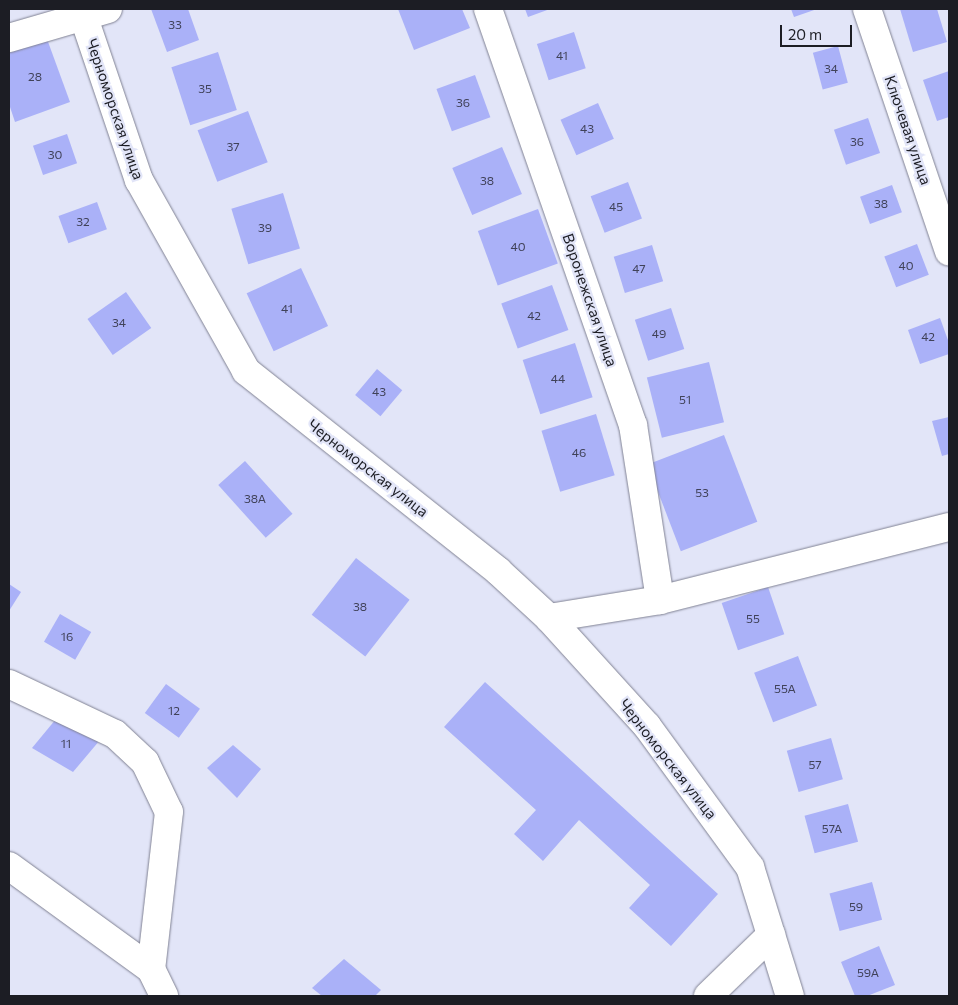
<!DOCTYPE html>
<meta charset="utf-8">
<style>
body{margin:0}
#map{position:relative;width:958px;height:1005px;overflow:hidden;background:#e2e5f8;font-family:Commissioner,sans-serif}
div>[style]{position:absolute}
.building>*{inset:0;background:#aab1f8;transform-origin:0 0}
.roads{filter:drop-shadow(0 0 1px #808293) drop-shadow(0 0 1px #808293)}
.minor>*{height:28px;margin:-14px;padding:0 14px;transform-origin:14px;border-radius:14px;background:#fff}
.secondary>*{height:28px;margin:-14px;padding:0 14px;transform-origin:14px;border-radius:14px;background:#fff}
span{translate:-50% -50%;white-space:nowrap;text-align:center;line-height:1.15;-webkit-text-stroke:4.5px #e2e5f8;paint-order:stroke}
.number-label{font-size:12px;color:#404259}
.number-label span{-webkit-text-stroke-width:0}
.street-label{font-size:15px;color:#1c1d24}
.frame{position:absolute;inset:0;border:10px solid #1c1d24;pointer-events:none}
.scale{position:absolute;left:780px;top:25px;width:72px;height:22px;box-sizing:border-box;border:2px solid #1c1d24;border-top:0;padding-left:6px;font-size:15px;line-height:18px;white-space:nowrap;color:#1c1d24;-webkit-text-stroke:4px #e2e5f8;paint-order:stroke}
</style>
<div id="map">
<div class="building">
<div style="clip-path:polygon(151px 9px,188px 9px,199px 40px,167px 52px)"></div>
<div style="clip-path:polygon(398px 9px,462px 9px,470px 28px,414px 50px)"></div>
<div style="clip-path:polygon(525px 9px,550px 9px,528px 17px)"></div>
<div style="clip-path:polygon(791px 9px,817px 9px,794px 17px)"></div>
<div style="clip-path:polygon(900px 9px,937px 9px,947px 42px,913px 52px)"></div>
<div style="left:574px;top:32px;width:38px;height:39px;rotate:72deg"></div>
<div style="clip-path:polygon(47px 39px,70px 102px,15px 122px,9px 104px,9px 53px)"></div>
<div style="left:838px;top:46px;width:38px;height:26px;rotate:75deg"></div>
<div style="left:218px;top:52px;width:61px;height:49px;rotate:72deg"></div>
<div style="clip-path:polygon(949px 71px,949px 117px,937px 121px,923px 80px)"></div>
<div style="left:475px;top:75px;width:45px;height:41px;rotate:70deg"></div>
<div style="left:598px;top:103px;width:39px;height:41px;rotate:66deg"></div>
<div style="left:248px;top:111px;width:55px;height:54px;rotate:69deg"></div>
<div style="left:868px;top:118px;width:37px;height:36px;rotate:71deg"></div>
<div style="left:67px;top:134px;width:31px;height:36px;rotate:71deg"></div>
<div style="left:502px;top:147px;width:51px;height:54px;rotate:67deg"></div>
<div style="left:628px;top:182px;width:39px;height:40px;rotate:69deg"></div>
<div style="left:892px;top:185px;width:29px;height:34px;rotate:70deg"></div>
<div style="left:283px;top:193px;width:58px;height:54px;rotate:73deg"></div>
<div style="left:97px;top:202px;width:29px;height:41px;rotate:70deg"></div>
<div style="left:538px;top:209px;width:58px;height:64px;rotate:70deg"></div>
<div style="left:917px;top:244px;width:33px;height:35px;rotate:69deg"></div>
<div style="left:652px;top:245px;width:38px;height:40px;rotate:73deg"></div>
<div style="left:301px;top:268px;width:64px;height:60px;rotate:65deg"></div>
<div style="left:552px;top:285px;width:48px;height:54px;rotate:70deg"></div>
<div style="left:126px;top:292px;width:44px;height:47px;rotate:55deg"></div>
<div style="left:671px;top:308px;width:43px;height:38px;rotate:72deg"></div>
<div style="clip-path:polygon(940px 318px,949px 343px,949px 354px,920px 364px,908px 330px)"></div>
<div style="left:575px;top:343px;width:57px;height:55px;rotate:72deg"></div>
<div style="left:709px;top:362px;width:62px;height:64px;rotate:76deg"></div>
<div style="left:377px;top:369px;width:33px;height:34px;rotate:40deg"></div>
<div style="left:596px;top:414px;width:64px;height:57px;rotate:73deg"></div>
<div style="clip-path:polygon(949px 417px,949px 454px,942px 456px,932px 421px)"></div>
<div style="left:724px;top:435px;width:93px;height:82px;rotate:69deg"></div>
<div style="left:245px;top:461px;width:71px;height:36px;rotate:48deg"></div>
<div style="left:356px;top:558px;width:68px;height:72px;rotate:38deg"></div>
<div style="clip-path:polygon(9px 584px,21px 592px,9px 611px)"></div>
<div style="left:768px;top:587px;width:50px;height:49px;rotate:71deg"></div>
<div style="left:60px;top:614px;width:36px;height:32px;rotate:30deg"></div>
<div style="left:798px;top:656px;width:53px;height:47px;rotate:69deg"></div>
<div style="clip-path:polygon(485px 682px,718px 894px,671px 946px,629px 908px,650px 885px,579px 820px,543px 861px,514px 834px,536px 810px,444px 727px)"></div>
<div style="left:166px;top:684px;width:42px;height:36px;rotate:36deg"></div>
<div style="clip-path:polygon(56px 719px,100px 740px,73px 772px,32px 748px)"></div>
<div style="left:831px;top:738px;width:43px;height:46px;rotate:74deg"></div>
<div style="clip-path:polygon(233px 745px,261px 769px,237px 798px,207px 768px)"></div>
<div style="left:848px;top:804px;width:39px;height:45px;rotate:75deg"></div>
<div style="left:872px;top:882px;width:39px;height:44px;rotate:75deg"></div>
<div style="clip-path:polygon(879px 946px,895px 985px,867px 996px,855px 996px,841px 962px)"></div>
<div style="clip-path:polygon(344px 959px,381px 990px,375px 996px,322px 996px,312px 988px)"></div>
</div>
<div class="roads">
<div class="minor">
<div style="left:488px;top:9px;width:441px;rotate:70.8deg"></div>
<div style="left:633px;top:425px;width:177px;rotate:81.2deg"></div>
<div style="left:867px;top:9px;width:256px;rotate:71.3deg"></div>
<div style="left:9px;top:38px;width:103px;rotate:-16.3deg"></div>
<div style="left:549px;top:618px;width:112px;rotate:-9.2deg"></div>
<div style="left:660px;top:600px;width:298px;rotate:-14.2deg"></div>
<div style="left:9px;top:684px;width:117px;rotate:25.3deg"></div>
<div style="left:115px;top:734px;width:41px;rotate:43deg"></div>
<div style="left:145px;top:762px;width:55px;rotate:64.4deg"></div>
<div style="left:169px;top:812px;width:158px;rotate:96.5deg"></div>
<div style="left:9px;top:866px;width:175px;rotate:36deg"></div>
<div style="left:151px;top:969px;width:30px;rotate:64deg"></div>
<div style="left:708px;top:996px;width:88px;rotate:-44.1deg"></div>
</div>
<div class="secondary">
<div style="left:81px;top:9px;width:181px;rotate:71.3deg"></div>
<div style="left:139px;top:180px;width:219px;rotate:60.7deg"></div>
<div style="left:246px;top:371px;width:322px;rotate:38.4deg"></div>
<div style="left:498px;top:571px;width:69px;rotate:42.7deg"></div>
<div style="left:549px;top:618px;width:146px;rotate:47.8deg"></div>
<div style="left:647px;top:726px;width:175px;rotate:53.9deg"></div>
<div style="left:750px;top:867px;width:135px;rotate:72.8deg"></div>
</div>
</div>
<div class="number-label">
<span style="left:175px;top:25px">33</span>
<span style="left:562px;top:56px">41</span>
<span style="left:831px;top:69px">34</span>
<span style="left:35px;top:77px">28</span>
<span style="left:205px;top:89px">35</span>
<span style="left:463px;top:103px">36</span>
<span style="left:587px;top:129px">43</span>
<span style="left:857px;top:142px">36</span>
<span style="left:233px;top:147px">37</span>
<span style="left:55px;top:155px">30</span>
<span style="left:487px;top:181px">38</span>
<span style="left:881px;top:204px">38</span>
<span style="left:616px;top:207px">45</span>
<span style="left:83px;top:222px">32</span>
<span style="left:265px;top:228px">39</span>
<span style="left:518px;top:247px">40</span>
<span style="left:906px;top:266px">40</span>
<span style="left:639px;top:269px">47</span>
<span style="left:287px;top:309px">41</span>
<span style="left:534px;top:316px">42</span>
<span style="left:119px;top:323px">34</span>
<span style="left:659px;top:334px">49</span>
<span style="left:928px;top:337px">42</span>
<span style="left:558px;top:379px">44</span>
<span style="left:379px;top:392px">43</span>
<span style="left:685px;top:400px">51</span>
<span style="left:579px;top:453px">46</span>
<span style="left:702px;top:493px">53</span>
<span style="left:255px;top:499px">38А</span>
<span style="left:360px;top:607px">38</span>
<span style="left:753px;top:619px">55</span>
<span style="left:67px;top:637px">16</span>
<span style="left:785px;top:689px">55А</span>
<span style="left:174px;top:711px">12</span>
<span style="left:66px;top:744px">11</span>
<span style="left:815px;top:765px">57</span>
<span style="left:832px;top:829px">57А</span>
<span style="left:856px;top:907px">59</span>
<span style="left:868px;top:973px">59А</span>
</div>
<div class="street-label">
<span style="left:115px;top:109px;rotate:71deg">Черноморская улица</span>
<span style="left:908px;top:130px;rotate:71deg">Ключевая улица</span>
<span style="left:590px;top:300px;rotate:71deg">Воронежская улица</span>
<span style="left:368px;top:468px;rotate:38deg">Черноморская улица</span>
<span style="left:668px;top:759px;rotate:52deg">Черноморская улица</span>
</div>
<div class="frame"></div>
<div class="scale">20 m</div>
</div>
